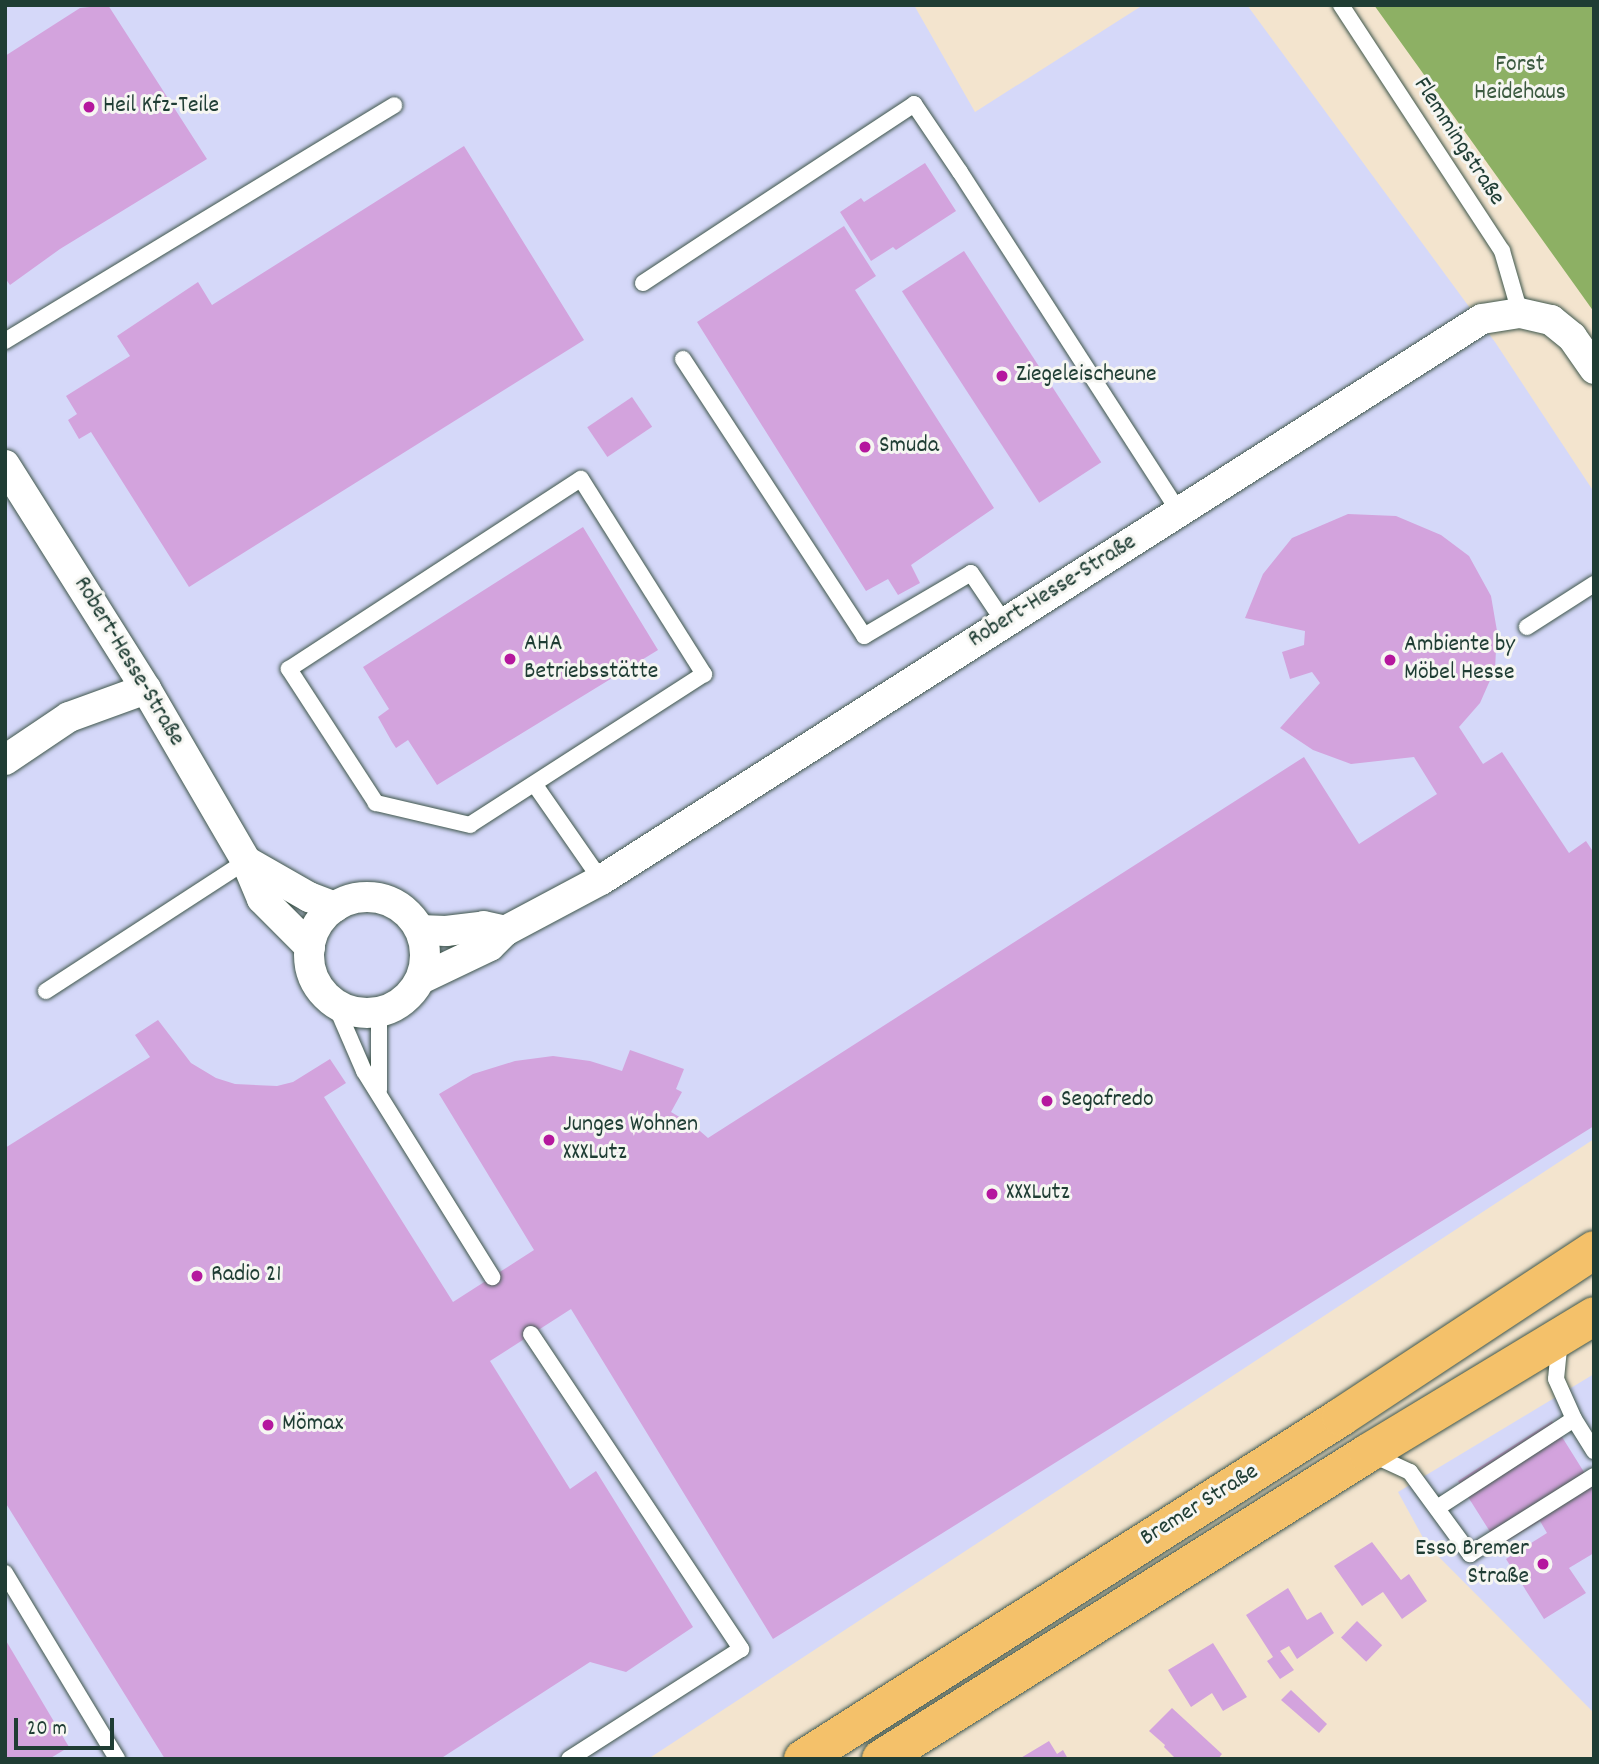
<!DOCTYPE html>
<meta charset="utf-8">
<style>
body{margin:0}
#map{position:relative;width:1599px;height:1764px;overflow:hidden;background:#f3e4ce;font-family:Dekko,sans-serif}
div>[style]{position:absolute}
.built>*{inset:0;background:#d5d8f9}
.forest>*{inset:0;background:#8db064}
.building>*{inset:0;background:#d3a3dd;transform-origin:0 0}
.roads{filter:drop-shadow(0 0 2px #3f564b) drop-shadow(0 0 2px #3f564b)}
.lane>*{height:16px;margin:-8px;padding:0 8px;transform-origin:8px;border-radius:8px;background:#fff}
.street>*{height:30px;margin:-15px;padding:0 15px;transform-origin:15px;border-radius:15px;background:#fff}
.street>.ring{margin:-15px;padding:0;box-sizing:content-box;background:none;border:30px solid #fff;border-radius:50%}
.primary>*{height:38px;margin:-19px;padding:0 19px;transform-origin:19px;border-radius:19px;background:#f4c16a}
.dots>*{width:19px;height:19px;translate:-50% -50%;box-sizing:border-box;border:4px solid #f6f6f2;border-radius:50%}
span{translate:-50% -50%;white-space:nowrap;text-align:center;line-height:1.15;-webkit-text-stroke:6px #f6f6f2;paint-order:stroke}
.park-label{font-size:24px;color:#3c5a40}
.poi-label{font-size:24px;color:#1f3d34}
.left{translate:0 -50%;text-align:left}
.right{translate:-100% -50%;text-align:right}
.street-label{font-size:24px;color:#1f3d34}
.frame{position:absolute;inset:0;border:7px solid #1f3d34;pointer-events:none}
.scale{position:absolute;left:14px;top:1718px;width:100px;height:32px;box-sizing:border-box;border:4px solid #1f3d34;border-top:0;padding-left:9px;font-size:21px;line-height:24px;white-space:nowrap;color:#1f3d34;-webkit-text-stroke:5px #f6f6f2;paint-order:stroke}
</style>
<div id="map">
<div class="built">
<div style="clip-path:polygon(5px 5px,914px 5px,975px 112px,1143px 5px,1247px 5px,1495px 342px,1594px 492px,1594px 1139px,648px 1759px,5px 1759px)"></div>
<div style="clip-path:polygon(1594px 1374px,1594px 1713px,1427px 1545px,1398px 1492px)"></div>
</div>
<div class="forest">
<div style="clip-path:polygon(1374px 5px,1594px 5px,1594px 312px,1574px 284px)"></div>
</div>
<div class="building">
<div style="clip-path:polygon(108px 5px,207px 159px,60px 249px,10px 285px,5px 278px,5px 56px,80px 8px)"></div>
<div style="clip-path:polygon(464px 146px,584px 340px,189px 587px,91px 432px,79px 439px,68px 420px,77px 414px,66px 396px,130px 356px,117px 336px,198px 282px,212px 305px)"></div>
<div style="clip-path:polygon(925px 163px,956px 211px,896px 250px,893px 247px,871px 261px,840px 212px,861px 198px,864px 202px)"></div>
<div style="clip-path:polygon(844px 226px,876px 276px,855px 290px,994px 508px,911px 565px,920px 583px,898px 595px,888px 579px,866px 591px,697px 322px)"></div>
<div style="left:964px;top:251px;width:252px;height:74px;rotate:57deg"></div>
<div style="left:632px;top:397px;width:36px;height:54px;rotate:56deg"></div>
<div style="clip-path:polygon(1348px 514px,1396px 516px,1441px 535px,1469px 556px,1491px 596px,1497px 631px,1495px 669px,1480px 703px,1459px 727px,1483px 764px,1502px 752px,1569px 853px,1586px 841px,1594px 853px,1594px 1126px,773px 1639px,571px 1309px,490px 1361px,570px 1489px,596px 1471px,693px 1627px,626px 1672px,590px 1662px,440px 1759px,165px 1759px,5px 1502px,5px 1148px,150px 1057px,135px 1035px,158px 1020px,191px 1063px,216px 1078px,235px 1084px,277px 1086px,293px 1082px,330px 1059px,346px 1083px,324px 1097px,453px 1302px,534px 1250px,439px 1094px,473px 1074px,515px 1061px,553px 1056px,590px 1061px,622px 1071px,630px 1050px,684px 1069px,676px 1089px,682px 1092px,671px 1112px,693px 1125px,708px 1138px,1304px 757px,1359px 844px,1437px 794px,1414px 757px,1351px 764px,1313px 750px,1280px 728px,1320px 683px,1312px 672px,1290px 679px,1282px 652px,1304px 645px,1305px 631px,1245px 618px,1263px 574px,1292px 538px)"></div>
<div style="clip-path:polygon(583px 527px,658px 650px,437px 785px,408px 740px,396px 748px,392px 742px,378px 717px,389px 709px,363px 667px)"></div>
<div style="clip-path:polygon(1552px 1421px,1594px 1488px,1594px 1553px,1569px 1568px,1586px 1593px,1544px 1619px,1506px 1559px,1547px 1533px,1540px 1521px,1499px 1546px,1458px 1481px)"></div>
<div style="clip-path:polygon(1372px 1542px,1401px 1580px,1409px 1574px,1427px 1601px,1402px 1619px,1383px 1592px,1362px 1606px,1334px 1566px)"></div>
<div style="clip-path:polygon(1288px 1588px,1307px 1620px,1321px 1612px,1334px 1633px,1297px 1659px,1289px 1646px,1280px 1651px,1294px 1670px,1280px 1679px,1267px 1661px,1273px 1657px,1246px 1615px)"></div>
<div style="left:1357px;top:1621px;width:35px;height:23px;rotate:44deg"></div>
<div style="clip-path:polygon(5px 1639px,69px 1747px,49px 1759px,5px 1759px)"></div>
<div style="clip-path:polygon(1213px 1643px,1247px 1697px,1223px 1711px,1212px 1693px,1191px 1707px,1168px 1670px)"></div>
<div style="clip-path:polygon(1291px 1690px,1327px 1724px,1319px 1733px,1281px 1700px)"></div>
<div style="clip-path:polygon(1172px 1708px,1222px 1754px,1218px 1759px,1176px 1759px,1164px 1747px,1165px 1745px,1149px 1731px)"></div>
<div style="clip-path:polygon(1049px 1741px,1057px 1754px,1063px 1750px,1068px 1759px,1019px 1759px)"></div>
</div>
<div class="roads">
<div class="lane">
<div style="left:1341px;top:5px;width:294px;rotate:56.8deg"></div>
<div style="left:1502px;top:251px;width:65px;rotate:73.8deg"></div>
<div style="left:643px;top:283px;width:325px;rotate:-33.4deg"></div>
<div style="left:914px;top:104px;width:82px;rotate:55.9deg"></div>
<div style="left:960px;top:172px;width:406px;rotate:57.2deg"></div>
<div style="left:5px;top:341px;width:455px;rotate:-31.2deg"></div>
<div style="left:683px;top:359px;width:331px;rotate:56.8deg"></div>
<div style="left:864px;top:636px;width:124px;rotate:-30.5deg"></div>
<div style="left:971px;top:573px;width:59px;rotate:56deg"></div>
<div style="left:581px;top:479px;width:231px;rotate:57.8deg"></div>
<div style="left:704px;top:674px;width:278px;rotate:147.2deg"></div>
<div style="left:470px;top:825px;width:97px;rotate:-166.8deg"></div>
<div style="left:376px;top:803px;width:160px;rotate:-123deg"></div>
<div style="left:289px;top:669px;width:348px;rotate:-33.1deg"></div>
<div style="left:1527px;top:627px;width:80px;rotate:-32.7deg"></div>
<div style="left:535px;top:785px;width:116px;rotate:55.2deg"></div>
<div style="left:46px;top:991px;width:239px;rotate:-33deg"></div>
<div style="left:335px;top:1004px;width:73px;rotate:66.6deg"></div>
<div style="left:364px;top:1071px;width:243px;rotate:58.1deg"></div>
<div style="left:379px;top:1012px;width:78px;rotate:90deg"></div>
<div style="left:531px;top:1334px;width:379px;rotate:56.3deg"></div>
<div style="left:741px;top:1649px;width:204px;rotate:147.4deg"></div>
<div style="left:1560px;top:1339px;width:40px;rotate:95.7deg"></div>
<div style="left:1556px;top:1379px;width:44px;rotate:65.8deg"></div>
<div style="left:1574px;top:1419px;width:38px;rotate:58deg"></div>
<div style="left:1371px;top:1454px;width:43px;rotate:24.8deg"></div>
<div style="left:1410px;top:1472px;width:102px;rotate:53.8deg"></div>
<div style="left:1470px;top:1554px;width:146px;rotate:-32.2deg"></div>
<div style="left:1437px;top:1508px;width:163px;rotate:-33deg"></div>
<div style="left:5px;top:1573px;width:217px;rotate:58.9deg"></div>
</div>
<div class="street">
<div style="left:5px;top:465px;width:265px;rotate:57.8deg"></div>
<div style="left:146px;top:689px;width:199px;rotate:59.8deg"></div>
<div style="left:246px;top:861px;width:41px;rotate:67.2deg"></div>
<div style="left:262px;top:899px;width:68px;rotate:45deg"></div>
<div style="left:5px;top:760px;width:77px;rotate:-33.9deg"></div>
<div style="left:69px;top:717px;width:82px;rotate:-20deg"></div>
<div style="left:246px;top:861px;width:73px;rotate:29.7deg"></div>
<div style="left:309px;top:897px;width:28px;rotate:21deg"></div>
<div class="ring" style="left:309px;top:897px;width:86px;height:86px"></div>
<div style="left:420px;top:930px;width:26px;rotate:2deg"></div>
<div style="left:446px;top:931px;width:38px;rotate:-7deg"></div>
<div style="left:484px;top:926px;width:22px;rotate:13deg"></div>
<div style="left:421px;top:979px;width:76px;rotate:-25.6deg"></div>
<div style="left:490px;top:946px;width:21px;rotate:-45deg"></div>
<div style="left:505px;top:931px;width:109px;rotate:-28deg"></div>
<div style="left:601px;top:880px;width:1044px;rotate:-32.49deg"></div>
<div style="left:1482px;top:319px;width:38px;rotate:-9deg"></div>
<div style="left:1520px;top:313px;width:32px;rotate:13deg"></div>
<div style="left:1551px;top:320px;width:27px;rotate:39deg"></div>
<div style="left:1572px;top:337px;width:39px;rotate:55deg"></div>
</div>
<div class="primary">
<div style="left:803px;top:1759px;width:638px;rotate:-32.44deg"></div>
<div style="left:1341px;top:1417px;width:303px;rotate:-33.4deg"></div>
<div style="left:881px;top:1759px;width:575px;rotate:-32.14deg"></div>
<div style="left:1368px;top:1453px;width:264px;rotate:-31.2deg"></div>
</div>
</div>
<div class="dots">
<div style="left:89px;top:107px;background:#b5179e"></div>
<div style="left:1002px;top:376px;background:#b5179e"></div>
<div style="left:865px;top:447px;background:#b5179e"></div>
<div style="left:510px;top:659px;background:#b5179e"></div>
<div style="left:1390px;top:660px;background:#b5179e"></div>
<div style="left:1047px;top:1101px;background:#b5179e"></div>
<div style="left:549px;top:1140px;background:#b5179e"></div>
<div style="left:992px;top:1194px;background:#b5179e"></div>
<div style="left:197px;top:1276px;background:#b5179e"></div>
<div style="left:268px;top:1425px;background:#b5179e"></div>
<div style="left:1543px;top:1564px;background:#b5179e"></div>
</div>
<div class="park-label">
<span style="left:1520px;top:80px">Forst<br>Heidehaus</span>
</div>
<div class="poi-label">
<span class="left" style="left:103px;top:107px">Heil Kfz-Teile</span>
<span class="left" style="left:1016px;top:376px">Ziegeleischeune</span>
<span class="left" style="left:879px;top:447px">Smuda</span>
<span class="left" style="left:524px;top:659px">AHA<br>Betriebsstätte</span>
<span class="left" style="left:1404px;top:660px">Ambiente by<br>Möbel Hesse</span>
<span class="left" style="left:1061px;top:1101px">Segafredo</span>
<span class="left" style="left:563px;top:1140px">Junges Wohnen<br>XXXLutz</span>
<span class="left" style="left:1006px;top:1194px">XXXLutz</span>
<span class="left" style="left:211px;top:1276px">Radio 21</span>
<span class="left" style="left:282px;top:1425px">Mömax</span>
<span class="right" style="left:1529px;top:1564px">Esso Bremer<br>Straße</span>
</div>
<div class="street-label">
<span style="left:1458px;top:142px;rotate:57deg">Flemmingstraße</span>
<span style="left:1053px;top:592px;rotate:-32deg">Robert-Hesse-Straße</span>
<span style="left:128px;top:662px;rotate:59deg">Robert-Hesse-Straße</span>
<span style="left:1200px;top:1506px;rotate:-32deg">Bremer Straße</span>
</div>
<div class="frame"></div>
<div class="scale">20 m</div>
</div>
